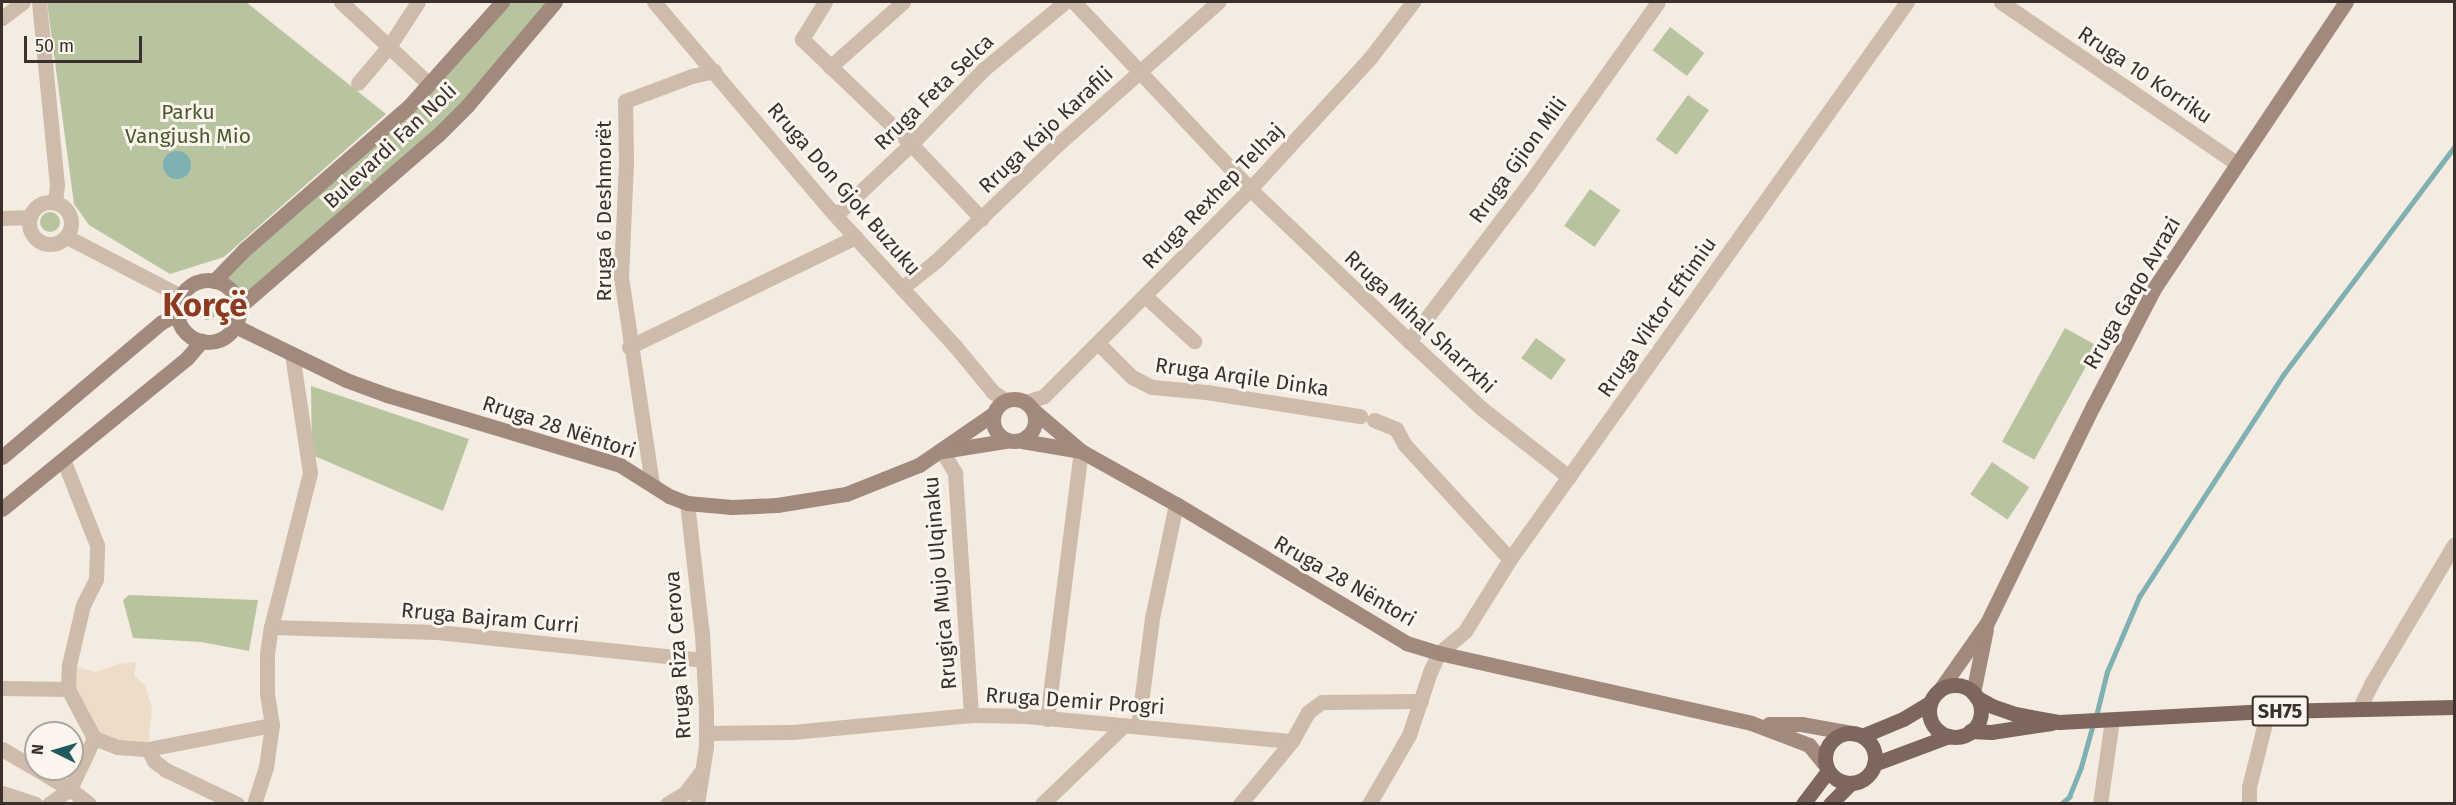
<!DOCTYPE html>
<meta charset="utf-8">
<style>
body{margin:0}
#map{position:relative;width:2456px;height:805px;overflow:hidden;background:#f4ebe1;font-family:"Fira Sans",sans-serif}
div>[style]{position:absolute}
.green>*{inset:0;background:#b8c4a0;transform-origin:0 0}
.round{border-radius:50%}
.plaza>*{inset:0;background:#ecdcc8}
.water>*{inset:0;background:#7fb0b2}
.stream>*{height:4.5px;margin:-2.25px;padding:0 2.25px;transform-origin:2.25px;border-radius:2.25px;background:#7fb0b2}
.street>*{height:15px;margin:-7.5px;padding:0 7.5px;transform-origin:7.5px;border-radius:7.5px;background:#cdbbac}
.street>.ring{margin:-7.5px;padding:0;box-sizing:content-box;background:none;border:15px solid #cdbbac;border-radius:50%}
.secondary>*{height:15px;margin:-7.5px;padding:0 7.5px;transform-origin:7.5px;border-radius:7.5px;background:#a18a7d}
.secondary>.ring{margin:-7.5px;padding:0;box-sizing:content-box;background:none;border:15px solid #a18a7d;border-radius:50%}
.primary>*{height:15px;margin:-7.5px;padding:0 7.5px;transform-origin:7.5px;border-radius:7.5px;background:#7d675c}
.primary>.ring{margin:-7.5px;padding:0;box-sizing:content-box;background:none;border:15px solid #7d675c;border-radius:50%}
span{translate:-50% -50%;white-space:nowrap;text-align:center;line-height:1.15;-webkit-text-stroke:6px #fbf5ee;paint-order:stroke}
.shield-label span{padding:2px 4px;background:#fbf5ee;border:2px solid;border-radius:4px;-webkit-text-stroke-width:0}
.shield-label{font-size:20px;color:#3b302b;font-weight:700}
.street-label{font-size:21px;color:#3b302b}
.park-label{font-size:21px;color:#4a5a2e}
.town-label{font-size:33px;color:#8c3b22;font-weight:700}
.frame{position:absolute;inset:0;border:3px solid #3b302b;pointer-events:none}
.north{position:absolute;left:24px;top:721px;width:60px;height:60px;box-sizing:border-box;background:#fbf5ee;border:2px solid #aea6a0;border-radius:50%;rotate:275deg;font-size:16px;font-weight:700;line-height:24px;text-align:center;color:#3b302b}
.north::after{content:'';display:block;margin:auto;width:21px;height:27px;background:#1f5a5e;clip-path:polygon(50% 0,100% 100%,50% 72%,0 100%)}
.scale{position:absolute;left:24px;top:36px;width:118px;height:27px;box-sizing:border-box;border:3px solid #3b302b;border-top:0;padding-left:8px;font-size:18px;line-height:21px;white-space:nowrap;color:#3b302b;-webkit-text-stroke:4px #fbf5ee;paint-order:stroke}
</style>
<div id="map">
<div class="green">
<div style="clip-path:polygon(47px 2px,246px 2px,386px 114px,224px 257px,170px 274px,89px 225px,74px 204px)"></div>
<div style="clip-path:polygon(507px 2px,550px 2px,468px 100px,241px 302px,220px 279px,338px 171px)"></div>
<div style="left:1670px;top:27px;width:43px;height:29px;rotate:37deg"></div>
<div style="left:1688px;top:95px;width:26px;height:55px;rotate:36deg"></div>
<div style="left:1590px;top:189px;width:37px;height:45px;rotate:35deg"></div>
<div class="round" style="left:40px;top:212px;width:20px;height:20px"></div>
<div class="round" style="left:197px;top:300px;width:20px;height:20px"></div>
<div style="left:2065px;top:328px;width:37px;height:130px;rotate:29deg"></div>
<div style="left:1536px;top:338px;width:37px;height:25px;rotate:36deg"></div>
<div style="clip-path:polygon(311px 386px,469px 439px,443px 511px,312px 455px)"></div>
<div style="left:1992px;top:462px;width:45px;height:39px;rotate:34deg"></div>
<div style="clip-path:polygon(129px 595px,258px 600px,249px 651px,201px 642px,133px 638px,123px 600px)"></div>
</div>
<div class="plaza">
<div style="clip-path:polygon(136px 662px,134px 676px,145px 685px,152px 708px,148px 749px,94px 738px,72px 700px,69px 665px,96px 672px,119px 664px)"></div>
</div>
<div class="water">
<div class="round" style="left:163px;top:151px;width:28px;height:28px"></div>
</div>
<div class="stream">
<div style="left:2096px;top:716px;width:45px;rotate:-76deg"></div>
<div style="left:2107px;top:672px;width:82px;rotate:-66.9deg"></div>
<div style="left:2139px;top:597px;width:265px;rotate:-57deg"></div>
<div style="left:2283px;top:375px;width:285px;rotate:-53.1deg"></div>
<div style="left:2061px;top:804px;width:11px;rotate:-41deg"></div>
<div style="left:2069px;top:797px;width:32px;rotate:-68deg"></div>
<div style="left:2081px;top:767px;width:45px;rotate:-74.4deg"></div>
</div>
<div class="street">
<div style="left:39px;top:2px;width:183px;rotate:84.4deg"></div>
<div style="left:57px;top:184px;width:18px;rotate:96deg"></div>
<div style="left:341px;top:2px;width:122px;rotate:43deg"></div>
<div style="left:654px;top:2px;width:278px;rotate:49.7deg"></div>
<div style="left:834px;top:214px;width:179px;rotate:47.5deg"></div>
<div style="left:955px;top:346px;width:60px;rotate:50.4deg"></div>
<div style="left:993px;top:392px;width:14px;rotate:34deg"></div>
<div style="left:825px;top:2px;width:44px;rotate:121.9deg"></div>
<div style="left:802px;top:39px;width:151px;rotate:43.9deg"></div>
<div style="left:911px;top:144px;width:103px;rotate:46.6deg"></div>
<div style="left:1074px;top:2px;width:257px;rotate:46.7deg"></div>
<div style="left:1250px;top:189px;width:220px;rotate:43.7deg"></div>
<div style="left:1409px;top:341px;width:98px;rotate:42.9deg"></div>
<div style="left:1481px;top:408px;width:112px;rotate:38.1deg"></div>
<div style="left:2001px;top:2px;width:285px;rotate:34.4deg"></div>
<div style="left:2px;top:18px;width:26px;rotate:-37deg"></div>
<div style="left:830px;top:67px;width:98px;rotate:-41.7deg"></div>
<div style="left:358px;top:83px;width:50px;rotate:-49.9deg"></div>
<div style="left:390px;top:45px;width:51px;rotate:-56.9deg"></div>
<div class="ring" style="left:29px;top:202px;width:27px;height:27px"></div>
<div style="left:834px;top:214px;width:7px;rotate:-27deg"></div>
<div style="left:840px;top:211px;width:98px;rotate:-43.3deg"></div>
<div style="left:911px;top:144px;width:105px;rotate:-45.8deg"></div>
<div style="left:984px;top:69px;width:105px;rotate:-39.6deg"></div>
<div style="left:2px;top:218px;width:28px;rotate:-2deg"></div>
<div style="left:67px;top:237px;width:128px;rotate:27.4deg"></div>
<div style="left:902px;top:288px;width:43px;rotate:-38.5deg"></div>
<div style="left:936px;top:261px;width:166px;rotate:-43.8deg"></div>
<div style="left:1056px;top:146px;width:217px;rotate:-41.6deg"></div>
<div style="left:1145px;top:296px;width:67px;rotate:42.6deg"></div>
<div style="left:1409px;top:341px;width:196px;rotate:-52.7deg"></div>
<div style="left:1528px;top:185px;width:224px;rotate:-54.6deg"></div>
<div style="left:1098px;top:343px;width:48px;rotate:45deg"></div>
<div style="left:1132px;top:377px;width:22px;rotate:27deg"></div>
<div style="left:1152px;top:387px;width:54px;rotate:5.3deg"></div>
<div style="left:1206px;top:392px;width:156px;rotate:8.9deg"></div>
<div style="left:629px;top:347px;width:252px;rotate:-25.9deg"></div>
<div style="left:1026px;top:402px;width:19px;rotate:-18deg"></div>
<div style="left:1044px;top:396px;width:292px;rotate:-45.1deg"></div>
<div style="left:1250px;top:189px;width:178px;rotate:-47.5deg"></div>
<div style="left:1370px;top:58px;width:71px;rotate:-52.5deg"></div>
<div style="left:1374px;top:420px;width:24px;rotate:22deg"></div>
<div style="left:1396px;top:429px;width:18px;rotate:61deg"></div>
<div style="left:1405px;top:445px;width:155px;rotate:47.4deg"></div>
<div style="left:942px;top:451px;width:26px;rotate:59deg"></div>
<div style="left:955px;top:473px;width:243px;rotate:86.2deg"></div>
<div style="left:652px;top:484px;width:209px;rotate:-98.5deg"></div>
<div style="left:621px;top:277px;width:115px;rotate:-87.5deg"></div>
<div style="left:626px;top:162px;width:61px;rotate:-90.9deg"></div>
<div style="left:625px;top:101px;width:72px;rotate:-20.5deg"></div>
<div style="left:692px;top:76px;width:23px;rotate:-13deg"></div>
<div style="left:687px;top:503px;width:132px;rotate:83.5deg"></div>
<div style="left:702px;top:634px;width:76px;rotate:87deg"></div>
<div style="left:706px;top:710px;width:37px;rotate:90deg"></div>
<div style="left:706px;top:747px;width:58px;rotate:99deg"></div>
<div style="left:271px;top:627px;width:166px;rotate:1.7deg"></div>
<div style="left:437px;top:632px;width:267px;rotate:6deg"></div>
<div style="left:2px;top:688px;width:66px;rotate:0.9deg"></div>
<div style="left:2359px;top:709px;width:28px;rotate:-64deg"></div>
<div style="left:2371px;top:684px;width:162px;rotate:-59.2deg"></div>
<div style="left:1047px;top:719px;width:270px;rotate:-82.8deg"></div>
<div style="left:1138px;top:726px;width:109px;rotate:-82.6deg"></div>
<div style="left:1152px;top:618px;width:116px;rotate:-78.1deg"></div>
<div style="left:706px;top:733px;width:86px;rotate:-0.7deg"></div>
<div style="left:792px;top:732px;width:180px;rotate:-5.4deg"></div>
<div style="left:971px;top:715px;width:55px;rotate:1deg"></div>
<div style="left:1026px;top:716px;width:267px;rotate:5.4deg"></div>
<div style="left:1292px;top:741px;width:33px;rotate:-61deg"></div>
<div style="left:1308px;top:712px;width:17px;rotate:-36deg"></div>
<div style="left:1322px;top:702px;width:99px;rotate:-0.6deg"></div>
<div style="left:94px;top:738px;width:25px;rotate:21deg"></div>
<div style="left:117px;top:747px;width:31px;rotate:4deg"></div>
<div style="left:148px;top:749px;width:126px;rotate:-11deg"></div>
<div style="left:2px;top:749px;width:79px;rotate:30.5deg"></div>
<div style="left:70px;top:789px;width:24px;rotate:38deg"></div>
<div style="left:148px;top:749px;width:13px;rotate:63deg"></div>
<div style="left:154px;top:761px;width:15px;rotate:37deg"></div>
<div style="left:166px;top:770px;width:79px;rotate:25.6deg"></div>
<div style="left:2px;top:793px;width:35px;rotate:18deg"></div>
<div style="left:49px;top:804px;width:26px;rotate:-36deg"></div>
<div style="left:70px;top:789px;width:56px;rotate:-64.8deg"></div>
<div style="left:94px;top:738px;width:55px;rotate:-118deg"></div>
<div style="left:68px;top:689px;width:24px;rotate:-88deg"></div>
<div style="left:69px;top:665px;width:62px;rotate:-76.9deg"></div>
<div style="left:83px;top:605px;width:29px;rotate:-63deg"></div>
<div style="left:96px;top:579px;width:34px;rotate:-88deg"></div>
<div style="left:97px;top:545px;width:92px;rotate:-111.6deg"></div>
<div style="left:254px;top:804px;width:39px;rotate:-72deg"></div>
<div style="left:266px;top:767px;width:42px;rotate:-81.9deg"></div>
<div style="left:272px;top:725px;width:31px;rotate:-99deg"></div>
<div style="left:267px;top:694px;width:40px;rotate:-90deg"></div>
<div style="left:267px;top:654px;width:27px;rotate:-82deg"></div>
<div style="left:271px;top:627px;width:159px;rotate:-75.8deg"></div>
<div style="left:310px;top:473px;width:120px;rotate:-98.6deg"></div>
<div style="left:667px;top:804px;width:21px;rotate:-31deg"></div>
<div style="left:685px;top:793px;width:26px;rotate:-53deg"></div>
<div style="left:1042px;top:804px;width:111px;rotate:-43.9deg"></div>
<div style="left:1240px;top:804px;width:82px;rotate:-50.5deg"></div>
<div style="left:1369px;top:804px;width:80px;rotate:-59.9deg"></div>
<div style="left:1409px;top:735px;width:66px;rotate:-71.6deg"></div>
<div style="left:1430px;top:672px;width:21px;rotate:-65deg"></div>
<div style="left:1439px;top:653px;width:34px;rotate:-40deg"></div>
<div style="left:1465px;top:631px;width:85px;rotate:-58deg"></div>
<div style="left:1510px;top:559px;width:684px;rotate:-54.52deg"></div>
<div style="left:2100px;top:804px;width:85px;rotate:-81.9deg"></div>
<div style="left:2249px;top:804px;width:17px;rotate:-90deg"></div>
<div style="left:2249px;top:787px;width:78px;rotate:-76deg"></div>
</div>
<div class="secondary">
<div class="ring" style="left:177px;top:280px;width:47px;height:47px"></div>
<div style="left:214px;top:281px;width:43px;rotate:-45.9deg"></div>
<div style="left:244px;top:250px;width:220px;rotate:-41.1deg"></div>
<div style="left:410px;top:105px;width:138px;rotate:-48.2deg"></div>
<div style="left:238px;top:308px;width:264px;rotate:-40.9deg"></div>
<div style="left:438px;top:135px;width:41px;rotate:-45deg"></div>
<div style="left:467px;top:106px;width:136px;rotate:-49.8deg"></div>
<div style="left:235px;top:326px;width:123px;rotate:25.9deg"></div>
<div style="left:346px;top:380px;width:44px;rotate:20.1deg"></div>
<div style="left:387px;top:395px;width:243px;rotate:16.7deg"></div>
<div style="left:620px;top:465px;width:58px;rotate:32.3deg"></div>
<div style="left:669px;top:496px;width:19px;rotate:21deg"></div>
<div style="left:687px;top:503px;width:45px;rotate:5.1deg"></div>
<div style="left:732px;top:507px;width:45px;rotate:-2.5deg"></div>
<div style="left:777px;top:505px;width:70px;rotate:-9.1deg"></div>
<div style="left:846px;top:494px;width:79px;rotate:-21.7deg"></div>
<div style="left:919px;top:465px;width:90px;rotate:-34.6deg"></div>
<div class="ring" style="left:993px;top:399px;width:27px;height:27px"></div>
<div style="left:1033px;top:410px;width:63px;rotate:40.5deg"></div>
<div style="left:1081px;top:451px;width:109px;rotate:29.2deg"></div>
<div style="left:1176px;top:504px;width:269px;rotate:31.1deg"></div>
<div style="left:1406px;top:643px;width:34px;rotate:17deg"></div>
<div style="left:1439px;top:653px;width:320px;rotate:12.6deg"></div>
<div style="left:1751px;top:723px;width:62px;rotate:20.8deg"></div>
<div style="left:1809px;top:745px;width:27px;rotate:51deg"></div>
<div style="left:1022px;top:441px;width:60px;rotate:9.6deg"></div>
<div style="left:942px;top:451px;width:65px;rotate:-8.9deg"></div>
<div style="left:2px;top:457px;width:209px;rotate:-40.2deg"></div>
<div style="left:162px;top:322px;width:17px;rotate:-28deg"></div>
<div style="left:2px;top:509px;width:239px;rotate:-39.2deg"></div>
<div style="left:187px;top:358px;width:23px;rotate:-49deg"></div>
<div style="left:1939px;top:691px;width:83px;rotate:-54.8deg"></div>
<div style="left:1987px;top:623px;width:242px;rotate:-64deg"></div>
<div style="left:2093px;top:406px;width:134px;rotate:-62.5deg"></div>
<div style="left:2155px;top:287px;width:343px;rotate:-56.2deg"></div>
<div style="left:1973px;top:693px;width:65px;rotate:-78.5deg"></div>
<div style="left:1769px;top:724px;width:32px"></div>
<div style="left:1801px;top:724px;width:57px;rotate:10.1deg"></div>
</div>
<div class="primary">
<div class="ring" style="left:1929px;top:685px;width:37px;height:37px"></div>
<div style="left:1976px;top:697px;width:18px;rotate:29deg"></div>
<div style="left:1992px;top:706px;width:24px;rotate:19deg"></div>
<div style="left:2015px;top:714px;width:45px;rotate:10.3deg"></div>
<div style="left:2059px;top:722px;width:209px;rotate:-3deg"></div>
<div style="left:2268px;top:711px;width:186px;rotate:-1.2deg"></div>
<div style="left:1970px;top:731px;width:21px;rotate:3deg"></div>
<div style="left:1991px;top:732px;width:61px;rotate:-8.5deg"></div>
<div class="ring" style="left:1825px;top:733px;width:35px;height:35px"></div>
<div style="left:1862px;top:736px;width:44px;rotate:-22.5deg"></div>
<div style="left:1903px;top:719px;width:31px;rotate:-31deg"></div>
<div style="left:1874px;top:764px;width:80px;rotate:-20.5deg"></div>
<div style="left:1803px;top:804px;width:41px;rotate:-52.9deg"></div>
<div style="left:1830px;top:804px;width:30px;rotate:-45deg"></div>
</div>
<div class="shield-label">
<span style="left:2280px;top:711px">SH75</span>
</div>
<div class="street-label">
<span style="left:2145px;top:75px;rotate:34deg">Rruga 10 Korriku</span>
<span style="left:934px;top:92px;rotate:-44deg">Rruga Feta Selca</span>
<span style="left:1046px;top:130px;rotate:-43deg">Rruga Kajo Karafili</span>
<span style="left:390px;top:146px;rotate:-43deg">Bulevardi Fan Noli</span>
<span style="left:1518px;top:160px;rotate:-54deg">Rruga Gjion Mili</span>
<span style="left:844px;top:189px;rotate:49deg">Rruga Don Gjok Buzuku</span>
<span style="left:1213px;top:196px;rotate:-46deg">Rruga Rexhep Telhaj</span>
<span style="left:604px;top:211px;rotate:-90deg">Rruga 6 Deshmorët</span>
<span style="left:2132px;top:293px;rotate:-60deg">Rruga Gaqo Avrazi</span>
<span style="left:1657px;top:317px;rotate:-55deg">Rruga Viktor Eftimiu</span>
<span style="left:1420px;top:322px;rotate:43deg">Rruga Mihal Sharrxhi</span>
<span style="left:1242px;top:377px;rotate:8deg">Rruga Arqile Dinka</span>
<span style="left:559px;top:427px;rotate:18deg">Rruga 28 Nëntori</span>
<span style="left:1345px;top:581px;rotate:30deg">Rruga 28 Nëntori</span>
<span style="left:940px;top:583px;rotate:-95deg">Rrugica Mujo Ulqinaku</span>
<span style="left:490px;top:618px;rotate:5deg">Rruga Bajram Curri</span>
<span style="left:678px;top:655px;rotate:-94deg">Rruga Riza Cerova</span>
<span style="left:1075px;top:701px;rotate:4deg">Rruga Demir Progri</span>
</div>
<div class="park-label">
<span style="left:188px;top:124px">Parku<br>Vangjush Mio</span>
</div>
<div class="town-label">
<span style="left:205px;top:306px">Korçë</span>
</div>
<div class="frame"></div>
<div class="north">N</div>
<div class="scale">50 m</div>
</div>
